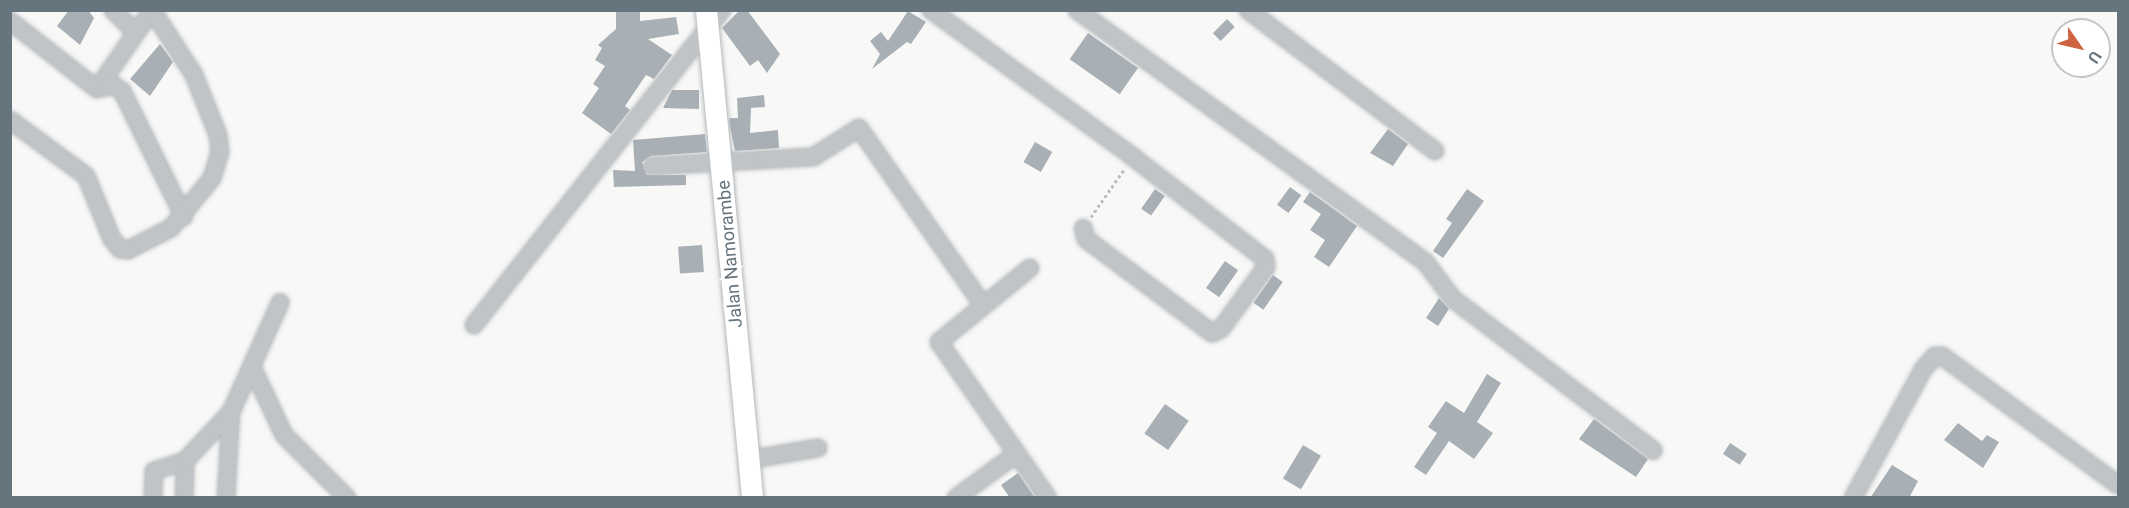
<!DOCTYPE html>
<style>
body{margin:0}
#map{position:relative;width:2129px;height:508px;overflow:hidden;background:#f8f8f7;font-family:Roboto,sans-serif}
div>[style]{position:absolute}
.building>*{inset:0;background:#a8afb5;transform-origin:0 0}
.path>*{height:3px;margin-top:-1.5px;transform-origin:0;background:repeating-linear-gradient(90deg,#babdbf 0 3px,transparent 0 6px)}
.roads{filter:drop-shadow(0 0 2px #b4b8bb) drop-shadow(0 0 2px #b4b8bb)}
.minor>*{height:16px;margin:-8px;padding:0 8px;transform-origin:8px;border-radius:8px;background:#c0c4c7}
.major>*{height:21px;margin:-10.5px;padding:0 10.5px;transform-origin:10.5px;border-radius:10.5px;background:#fff}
span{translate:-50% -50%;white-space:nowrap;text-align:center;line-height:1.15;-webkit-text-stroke:6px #fff;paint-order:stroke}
.street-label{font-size:18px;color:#66747e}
.frame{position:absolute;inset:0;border:12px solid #66747e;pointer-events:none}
.north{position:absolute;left:2051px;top:18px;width:60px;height:60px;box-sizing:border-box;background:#fff;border:2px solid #c2c7cb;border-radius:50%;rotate:124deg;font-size:16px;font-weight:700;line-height:24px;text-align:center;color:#66747e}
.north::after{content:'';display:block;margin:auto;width:21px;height:27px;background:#cf6240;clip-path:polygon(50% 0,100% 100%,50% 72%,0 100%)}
</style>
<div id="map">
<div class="building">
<div style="clip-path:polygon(69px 10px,88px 10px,94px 18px,80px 45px,57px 26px)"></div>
<div style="clip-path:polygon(616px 10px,640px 10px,640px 21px,676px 17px,679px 34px,648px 39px,672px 55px,654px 79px,646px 75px,625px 106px,630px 110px,611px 134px,582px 113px,599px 88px,593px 84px,605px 66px,595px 60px,602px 48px,598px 45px,616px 29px)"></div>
<div style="clip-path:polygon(740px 10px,747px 10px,780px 54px,767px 73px,758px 60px,750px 66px,722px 28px)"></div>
<div style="clip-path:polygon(908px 11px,926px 22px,911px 44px,907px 42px,872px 69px,880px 54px,870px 41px,881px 32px,888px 41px)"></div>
<div style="left:1227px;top:19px;width:11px;height:20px;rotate:45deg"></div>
<div style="left:1088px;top:33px;width:61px;height:32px;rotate:35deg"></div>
<div style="clip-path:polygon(160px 44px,173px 62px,150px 96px,130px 79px)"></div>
<div style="clip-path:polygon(672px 90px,699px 90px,699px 109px,663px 108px)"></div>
<div style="clip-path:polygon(764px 95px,765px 107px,751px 108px,750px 133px,778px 130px,779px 148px,735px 151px,729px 122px,730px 118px,738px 118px,737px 98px)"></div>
<div style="clip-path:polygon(1388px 129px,1408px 144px,1393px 166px,1370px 153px)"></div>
<div style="clip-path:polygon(705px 134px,707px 152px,651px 156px,642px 162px,647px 175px,686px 175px,686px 185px,614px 187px,613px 170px,635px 171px,633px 140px)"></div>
<div style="left:1035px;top:142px;width:20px;height:23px;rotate:30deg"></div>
<div style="left:1290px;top:187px;width:14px;height:22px;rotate:36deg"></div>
<div style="left:1155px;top:189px;width:12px;height:24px;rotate:35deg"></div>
<div style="clip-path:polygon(1467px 189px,1484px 201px,1443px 258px,1433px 251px,1452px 223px,1446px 219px)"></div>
<div style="clip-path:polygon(1310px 192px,1357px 226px,1329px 267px,1314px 257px,1325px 240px,1310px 230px,1321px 214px,1303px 202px)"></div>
<div style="left:702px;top:245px;width:27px;height:24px;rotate:86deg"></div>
<div style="left:1225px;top:261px;width:16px;height:33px;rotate:35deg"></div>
<div style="left:1273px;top:275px;width:12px;height:34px;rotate:35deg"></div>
<div style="clip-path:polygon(1439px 298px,1449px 309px,1438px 326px,1426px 318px)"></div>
<div style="clip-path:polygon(1487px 374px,1501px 383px,1477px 422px,1493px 433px,1474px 459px,1449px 441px,1426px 475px,1414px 467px,1437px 433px,1428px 427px,1446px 401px,1464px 413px)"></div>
<div style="left:1165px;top:404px;width:29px;height:36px;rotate:35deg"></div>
<div style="clip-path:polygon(1594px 419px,1648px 459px,1636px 477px,1579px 439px)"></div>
<div style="clip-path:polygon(1958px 423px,1982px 441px,1987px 435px,1999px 442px,1983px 468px,1944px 440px)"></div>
<div style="left:1730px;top:443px;width:20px;height:13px;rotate:33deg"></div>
<div style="left:1303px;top:445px;width:21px;height:39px;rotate:31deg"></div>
<div style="clip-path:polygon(1892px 465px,1918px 481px,1909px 498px,1870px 498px)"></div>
<div style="clip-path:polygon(1018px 473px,1035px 498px,1010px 498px,1001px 485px)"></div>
</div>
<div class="path">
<div style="left:1091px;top:217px;width:60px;rotate:-55.2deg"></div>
</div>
<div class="roads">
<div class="minor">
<div style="left:113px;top:10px;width:31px;rotate:45deg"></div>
<div style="left:152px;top:10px;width:96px;rotate:124.8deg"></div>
<div style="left:97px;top:89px;width:16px;rotate:-14deg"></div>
<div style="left:113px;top:85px;width:11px;rotate:34deg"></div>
<div style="left:122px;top:91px;width:140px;rotate:63.8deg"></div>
<div style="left:931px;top:10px;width:250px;rotate:36deg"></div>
<div style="left:1133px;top:157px;width:167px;rotate:37.7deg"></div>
<div style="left:1265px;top:259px;width:8px;rotate:83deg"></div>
<div style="left:1266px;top:267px;width:77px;rotate:126deg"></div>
<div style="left:1221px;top:329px;width:10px;rotate:156deg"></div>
<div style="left:1212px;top:333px;width:157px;rotate:-143.3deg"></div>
<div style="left:1086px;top:239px;width:11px;rotate:-105deg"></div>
<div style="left:1077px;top:10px;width:431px;rotate:35.9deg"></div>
<div style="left:1426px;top:263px;width:45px;rotate:53.1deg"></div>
<div style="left:1453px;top:299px;width:251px;rotate:37.1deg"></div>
<div style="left:1248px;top:10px;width:234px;rotate:37deg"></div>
<div style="left:10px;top:21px;width:110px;rotate:38deg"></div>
<div style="left:10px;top:120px;width:94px;rotate:36.4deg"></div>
<div style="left:86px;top:176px;width:68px;rotate:67.6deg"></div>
<div style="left:112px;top:239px;width:13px;rotate:51deg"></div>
<div style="left:120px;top:249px;width:8px;rotate:7deg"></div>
<div style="left:128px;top:250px;width:48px;rotate:-27.1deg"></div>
<div style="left:171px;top:228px;width:65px;rotate:-50.6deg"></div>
<div style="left:212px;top:178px;width:27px;rotate:-73deg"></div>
<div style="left:220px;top:152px;width:17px;rotate:-97deg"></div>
<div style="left:218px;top:135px;width:65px;rotate:-111.8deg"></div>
<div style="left:194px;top:75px;width:77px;rotate:-122.9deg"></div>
<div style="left:652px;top:166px;width:161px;rotate:-3.2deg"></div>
<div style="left:813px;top:157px;width:54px;rotate:-32.2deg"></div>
<div style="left:859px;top:128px;width:216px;rotate:55deg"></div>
<div style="left:1030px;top:268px;width:117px;rotate:140.9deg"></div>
<div style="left:939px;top:342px;width:190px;rotate:55.1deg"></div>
<div style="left:474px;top:325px;width:401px;rotate:-51.8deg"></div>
<div style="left:252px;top:367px;width:75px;rotate:64.8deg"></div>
<div style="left:284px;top:435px;width:89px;rotate:45deg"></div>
<div style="left:747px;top:460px;width:72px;rotate:-9.6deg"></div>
<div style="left:153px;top:498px;width:27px;rotate:-88deg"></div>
<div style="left:154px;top:471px;width:33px;rotate:-18deg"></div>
<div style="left:184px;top:498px;width:37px;rotate:-88deg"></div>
<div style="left:185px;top:461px;width:67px;rotate:-46.8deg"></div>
<div style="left:226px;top:498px;width:86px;rotate:-86.7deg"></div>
<div style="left:231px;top:412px;width:120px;rotate:-65.8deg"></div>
<div style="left:956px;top:498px;width:74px;rotate:-36.3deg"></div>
<div style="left:1853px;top:498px;width:148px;rotate:-61.4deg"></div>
<div style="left:1924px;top:368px;width:16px;rotate:-47deg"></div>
<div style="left:1935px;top:356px;width:7px"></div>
<div style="left:1942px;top:356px;width:218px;rotate:36.2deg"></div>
</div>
<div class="major">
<div style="left:706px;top:10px;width:490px;rotate:84.6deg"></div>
</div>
</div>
<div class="street-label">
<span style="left:730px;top:254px;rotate:-95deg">Jalan Namorambe</span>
</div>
<div class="frame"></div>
<div class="north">U</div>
</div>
